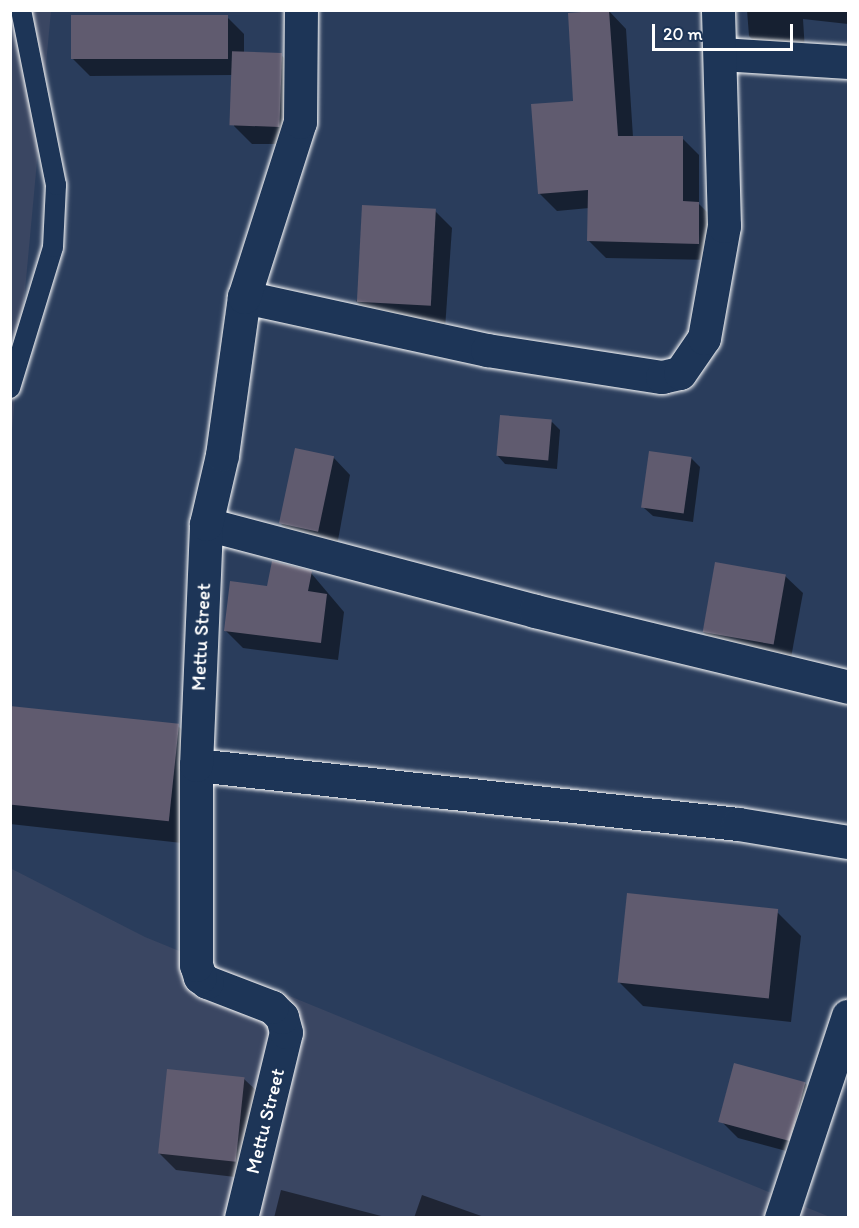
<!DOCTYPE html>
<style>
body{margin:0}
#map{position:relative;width:859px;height:1228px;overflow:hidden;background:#2a3d5c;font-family:Itim,sans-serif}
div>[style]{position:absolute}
.built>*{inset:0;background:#3a4662}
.shadow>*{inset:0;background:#0007}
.building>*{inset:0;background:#605b6f;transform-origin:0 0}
.roads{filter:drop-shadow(0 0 2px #fff) drop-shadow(0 0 2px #fff)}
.lane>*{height:20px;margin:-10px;padding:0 10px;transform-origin:10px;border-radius:10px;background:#1d3557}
.street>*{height:33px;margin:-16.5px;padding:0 16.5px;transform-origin:16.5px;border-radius:16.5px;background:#1d3557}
.secondary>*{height:33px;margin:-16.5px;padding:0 16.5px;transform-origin:16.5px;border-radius:16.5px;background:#1d3557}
span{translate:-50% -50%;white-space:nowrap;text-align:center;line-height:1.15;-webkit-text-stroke:4.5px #1d3557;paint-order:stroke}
.street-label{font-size:20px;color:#fff}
.frame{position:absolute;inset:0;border:12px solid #fff;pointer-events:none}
.scale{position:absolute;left:652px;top:24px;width:141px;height:27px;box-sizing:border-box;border:3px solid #fff;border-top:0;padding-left:8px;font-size:18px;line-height:21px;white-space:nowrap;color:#fff;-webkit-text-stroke:4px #1d3557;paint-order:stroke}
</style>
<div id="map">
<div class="built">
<div style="clip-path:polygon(11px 11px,51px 11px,11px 441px)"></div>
<div style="clip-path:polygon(10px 868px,145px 937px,830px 1217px,11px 1217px)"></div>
</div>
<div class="shadow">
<div style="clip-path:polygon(747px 10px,848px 10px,848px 24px,803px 19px,805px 51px,766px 54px,749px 36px)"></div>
<div style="clip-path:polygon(609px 11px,626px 29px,633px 137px,682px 138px,699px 155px,699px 204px,716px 221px,715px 260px,606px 258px,589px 241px,589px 208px,557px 211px,539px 193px)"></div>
<div style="clip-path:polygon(227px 17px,244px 34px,244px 55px,281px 55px,299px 72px,296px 144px,252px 144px,234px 126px,234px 75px,90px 76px,73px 59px)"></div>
<div style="clip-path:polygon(435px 211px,452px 228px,445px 329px,373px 319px,356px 301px)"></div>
<div style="clip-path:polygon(552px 422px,560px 430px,557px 469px,505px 464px,497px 455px)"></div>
<div style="clip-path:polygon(333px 457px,350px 475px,336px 551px,299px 541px,281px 524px)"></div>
<div style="clip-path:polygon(691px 458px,700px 467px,693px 522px,653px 516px,644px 508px)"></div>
<div style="clip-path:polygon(311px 573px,344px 612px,338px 660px,243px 648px,225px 630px,269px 588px)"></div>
<div style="clip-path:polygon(785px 576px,803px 593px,790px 663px,721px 649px,703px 632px)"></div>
<div style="clip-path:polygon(10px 707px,178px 726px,202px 750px,200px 845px,10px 824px)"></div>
<div style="clip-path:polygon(777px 912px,801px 936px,791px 1022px,643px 1006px,619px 982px)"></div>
<div style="clip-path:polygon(735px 1065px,806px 1084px,823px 1101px,805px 1156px,738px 1138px,721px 1121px)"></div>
<div style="clip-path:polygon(244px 1079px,262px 1096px,252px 1179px,176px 1170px,159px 1153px)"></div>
<div style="clip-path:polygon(281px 1190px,389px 1218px,274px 1218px)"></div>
<div style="clip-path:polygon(422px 1195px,487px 1218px,414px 1218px)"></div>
</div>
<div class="building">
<div style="clip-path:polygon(609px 10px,618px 136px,683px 136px,683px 201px,699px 202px,699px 244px,587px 241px,588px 190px,538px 194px,531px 104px,573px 101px,568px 13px)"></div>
<div style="left:228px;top:15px;width:44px;height:157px;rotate:90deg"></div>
<div style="left:282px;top:53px;width:74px;height:50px;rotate:92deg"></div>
<div style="left:362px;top:205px;width:74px;height:97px;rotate:3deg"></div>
<div style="left:500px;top:415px;width:52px;height:41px;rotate:5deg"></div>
<div style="left:295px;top:448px;width:40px;height:77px;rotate:12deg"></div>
<div style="left:649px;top:451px;width:43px;height:57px;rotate:8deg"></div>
<div style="clip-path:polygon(272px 561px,312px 571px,308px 591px,327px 594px,321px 643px,224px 631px,230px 581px,267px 586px)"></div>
<div style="left:715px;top:562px;width:72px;height:71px;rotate:10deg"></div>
<div style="left:10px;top:706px;width:170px;height:98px;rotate:6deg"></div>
<div style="left:627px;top:893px;width:152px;height:90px;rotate:6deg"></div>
<div style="left:734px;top:1063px;width:74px;height:61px;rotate:15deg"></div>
<div style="left:167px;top:1069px;width:78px;height:85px;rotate:6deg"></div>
</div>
<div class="roads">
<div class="lane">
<div style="left:10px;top:388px;width:147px;rotate:-73deg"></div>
<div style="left:53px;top:247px;width:62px;rotate:-87.2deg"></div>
<div style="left:56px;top:185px;width:178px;rotate:-101.3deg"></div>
</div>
<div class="street">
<div style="left:721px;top:54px;width:127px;rotate:3.6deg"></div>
<div style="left:244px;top:297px;width:249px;rotate:12.3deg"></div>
<div style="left:487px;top:350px;width:177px;rotate:8.8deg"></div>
<div style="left:662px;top:377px;width:18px;rotate:-13deg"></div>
<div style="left:680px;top:373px;width:42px;rotate:-55.6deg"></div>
<div style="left:704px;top:338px;width:114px;rotate:-79.9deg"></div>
<div style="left:724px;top:226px;width:216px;rotate:-91.6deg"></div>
<div style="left:206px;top:524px;width:340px;rotate:14.8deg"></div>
<div style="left:535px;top:611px;width:322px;rotate:13.6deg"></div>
<div style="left:196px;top:765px;width:545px;rotate:6.21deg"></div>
<div style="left:738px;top:824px;width:111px;rotate:9.3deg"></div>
<div style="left:241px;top:1218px;width:191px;rotate:-76.4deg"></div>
<div style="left:286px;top:1032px;width:16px;rotate:-105deg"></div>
<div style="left:282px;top:1017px;width:14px;rotate:-135deg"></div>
<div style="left:272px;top:1007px;width:70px;rotate:-159deg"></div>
<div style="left:207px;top:982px;width:9px;rotate:-144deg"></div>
<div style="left:200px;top:977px;width:13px;rotate:-108deg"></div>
<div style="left:196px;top:965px;width:200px;rotate:-90deg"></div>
<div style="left:196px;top:765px;width:241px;rotate:-87.6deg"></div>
<div style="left:206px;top:524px;width:71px;rotate:-76.9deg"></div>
<div style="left:222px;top:455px;width:160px;rotate:-82.1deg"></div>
<div style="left:244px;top:297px;width:184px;rotate:-72.3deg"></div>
<div style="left:300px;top:122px;width:112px;rotate:-89.5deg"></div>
</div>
<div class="secondary">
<div style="left:781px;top:1218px;width:213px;rotate:-71.7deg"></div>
</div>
</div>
<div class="street-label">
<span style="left:201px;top:637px;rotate:-87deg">Mettu Street</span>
<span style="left:265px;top:1121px;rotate:-76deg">Mettu Street</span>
</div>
<div class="frame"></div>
<div class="scale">20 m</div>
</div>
